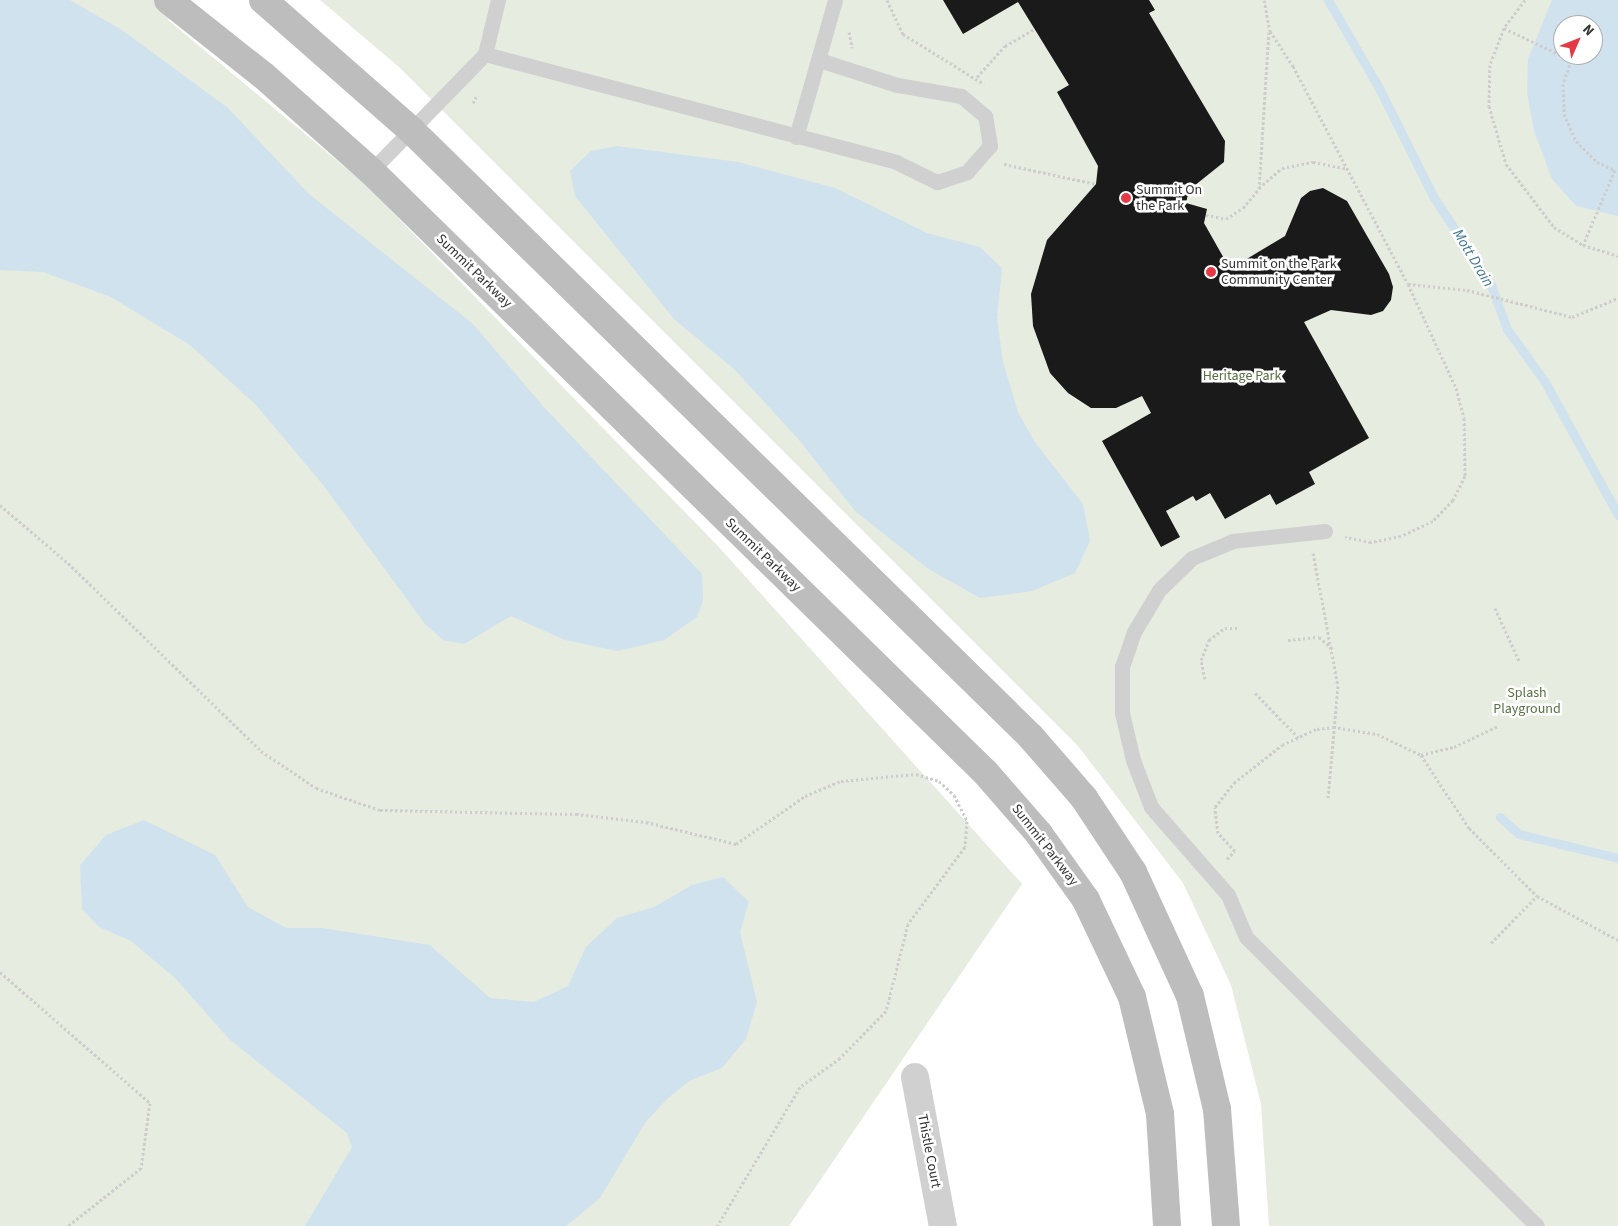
<!DOCTYPE html>
<style>
body{margin:0}
#map{position:relative;width:1618px;height:1226px;overflow:hidden;background:#fff;font-family:"Source Sans 3",sans-serif}
div>[style]{position:absolute}
.green>*{inset:0;background:#e6ecdf}
.water>*{inset:0;background:#cfe2ee}
.stream>*{height:9px;margin:-4.5px;padding:0 4.5px;transform-origin:4.5px;border-radius:4.5px;background:#cfe2ee}
.building>*{inset:0;background:#1a1a1a}
.path>*{height:3px;margin-top:-1.5px;transform-origin:0;background:repeating-linear-gradient(90deg,#cdcdcd 0 2.5px,transparent 0 5px)}
.lane>*{height:15px;margin:-7.5px;padding:0 7.5px;transform-origin:7.5px;border-radius:7.5px;background:#d0d0d0}
.street>*{height:28px;margin:-14px;padding:0 14px;transform-origin:14px;border-radius:14px;background:#d0d0d0}
.secondary>*{height:28px;margin:-14px;padding:0 14px;transform-origin:14px;border-radius:14px;background:#bdbdbd}
.dots>*{width:14px;height:14px;translate:-50% -50%;box-sizing:border-box;border:2px solid #fff;border-radius:50%}
span{translate:-50% -50%;white-space:nowrap;text-align:center;line-height:1.15;-webkit-text-stroke:5px #fff;paint-order:stroke}
.poi-label{font-size:14px;color:#333}
.left{translate:0 -50%;text-align:left}
.street-label{font-size:14px;color:#333}
.park-label{font-size:14px;color:#56703f}
.water-label{font-size:15px;color:#3f7597;font-style:italic}
.north{position:absolute;left:1553px;top:15px;width:50px;height:50px;box-sizing:border-box;background:#fff;border:1px solid #adadad;border-radius:50%;rotate:46deg;font-size:14px;font-weight:700;line-height:20px;text-align:center;color:#333}
.north::after{content:'';display:block;margin:auto;width:18px;height:22px;background:#e63946;clip-path:polygon(50% 0,100% 100%,50% 72%,0 100%)}
</style>
<div id="map">
<div class="green">
<div style="clip-path:polygon(0 0,183px 0,168px 20px,364px 183px,716px 544px,1022px 884px,789px 1226px,0 1226px)"></div>
<div style="clip-path:polygon(evenodd,320px 0,1618px 0,1618px 1226px,1269px 1226px,1261px 1104px,1231px 985px,1183px 883px,1078px 746px,399px 67px,320px 0,1563px 25px,1593px 25px,1593px 55px,1563px 55px,1563px 25px)"></div>
</div>
<div class="water">
<div style="clip-path:polygon(0 0,70px 0,122px 30px,228px 108px,309px 194px,473px 324px,542px 405px,702px 574px,703px 601px,697px 617px,664px 640px,618px 651px,565px 640px,511px 616px,464px 644px,443px 640px,425px 624px,324px 486px,256px 405px,190px 345px,111px 297px,43px 272px,0 270px)"></div>
<div style="clip-path:polygon(evenodd,1552px 0,1618px 0,1618px 216px,1576px 206px,1552px 179px,1534px 131px,1527px 93px,1528px 59px,1552px 0,1563px 25px,1593px 25px,1593px 55px,1563px 55px,1563px 25px)"></div>
<div style="clip-path:polygon(617px 146px,738px 162px,835px 188px,927px 233px,980px 247px,1002px 268px,997px 318px,1003px 362px,1018px 412px,1034px 441px,1083px 504px,1090px 541px,1075px 573px,1032px 591px,980px 598px,927px 568px,855px 511px,799px 440px,735px 370px,674px 319px,575px 196px,570px 171px,591px 151px)"></div>
<div style="clip-path:polygon(144px 820px,215px 855px,248px 907px,286px 928px,322px 928px,430px 945px,490px 998px,534px 1002px,568px 986px,586px 947px,617px 918px,654px 907px,692px 885px,723px 877px,749px 902px,740px 932px,757px 1002px,746px 1039px,722px 1068px,689px 1081px,667px 1099px,645px 1123px,600px 1198px,566px 1226px,305px 1226px,352px 1147px,347px 1133px,229px 1039px,175px 978px,131px 941px,99px 927px,82px 909px,80px 865px,106px 835px)"></div>
</div>
<div class="stream">
<div style="left:1328px;top:0;width:102px;rotate:59.9deg"></div>
<div style="left:1379px;top:88px;width:121px;rotate:63.4deg"></div>
<div style="left:1433px;top:196px;width:106px;rotate:56.9deg"></div>
<div style="left:1491px;top:285px;width:47px;rotate:70deg"></div>
<div style="left:1507px;top:329px;width:65px;rotate:54.4deg"></div>
<div style="left:1545px;top:382px;width:152px;rotate:61.2deg"></div>
<div style="left:1500px;top:817px;width:25px;rotate:42deg"></div>
<div style="left:1519px;top:834px;width:102px;rotate:13.6deg"></div>
</div>
<div class="building">
<div style="clip-path:polygon(943px 0,1149px 0,1155px 10px,1149px 13px,1225px 141px,1224px 162px,1189px 190px,1186px 203px,1207px 209px,1204px 223px,1230px 269px,1285px 236px,1301px 198px,1310px 191px,1323px 188px,1347px 201px,1389px 274px,1393px 287px,1391px 300px,1383px 311px,1371px 315px,1331px 310px,1304px 322px,1369px 438px,1309px 472px,1315px 484px,1276px 505px,1270px 494px,1225px 519px,1210px 493px,1196px 501px,1193px 496px,1166px 511px,1180px 537px,1161px 547px,1102px 441px,1151px 413px,1142px 396px,1116px 408px,1091px 408px,1068px 393px,1050px 373px,1033px 326px,1031px 294px,1047px 240px,1096px 184px,1098px 166px,1057px 92px,1069px 85px,1018px 2px,963px 34px)"></div>
</div>
<div class="path">
<div style="left:887px;top:0;width:38px;rotate:65deg"></div>
<div style="left:903px;top:34px;width:95px;rotate:31.7deg"></div>
<div style="left:1264px;top:0;width:32px;rotate:79deg"></div>
<div style="left:1270px;top:31px;width:42px;rotate:56.7deg"></div>
<div style="left:1293px;top:66px;width:246px;rotate:62.2deg"></div>
<div style="left:1408px;top:284px;width:115px;rotate:65.2deg"></div>
<div style="left:1456px;top:388px;width:31px;rotate:75deg"></div>
<div style="left:1464px;top:418px;width:58px;rotate:89deg"></div>
<div style="left:1465px;top:476px;width:27px;rotate:117deg"></div>
<div style="left:1453px;top:500px;width:29px;rotate:134deg"></div>
<div style="left:1433px;top:521px;width:35px;rotate:155deg"></div>
<div style="left:1401px;top:536px;width:31px;rotate:169deg"></div>
<div style="left:1371px;top:542px;width:26px;rotate:-169deg"></div>
<div style="left:1525px;top:0;width:35px;rotate:127deg"></div>
<div style="left:1504px;top:28px;width:40px;rotate:111deg"></div>
<div style="left:1490px;top:65px;width:41px;rotate:91.4deg"></div>
<div style="left:1489px;top:106px;width:60px;rotate:73.7deg"></div>
<div style="left:1506px;top:164px;width:79px;rotate:52.7deg"></div>
<div style="left:1554px;top:227px;width:34px;rotate:32deg"></div>
<div style="left:1583px;top:245px;width:37px;rotate:17deg"></div>
<div style="left:1504px;top:28px;width:74px;rotate:25.5deg"></div>
<div style="left:1571px;top:60px;width:25px;rotate:108deg"></div>
<div style="left:1563px;top:84px;width:30px;rotate:88deg"></div>
<div style="left:1564px;top:114px;width:30px;rotate:66deg"></div>
<div style="left:1576px;top:141px;width:30px;rotate:45deg"></div>
<div style="left:1597px;top:162px;width:20px;rotate:24deg"></div>
<div style="left:1615px;top:170px;width:82px;rotate:113.1deg"></div>
<div style="left:849px;top:32px;width:16px;rotate:79deg"></div>
<div style="left:977px;top:77px;width:42px;rotate:-47.9deg"></div>
<div style="left:1005px;top:46px;width:34px;rotate:-30deg"></div>
<div style="left:473px;top:103px;width:7px;rotate:-63deg"></div>
<div style="left:1004px;top:164px;width:94px;rotate:12.3deg"></div>
<div style="left:1259px;top:188px;width:30px;rotate:-41deg"></div>
<div style="left:1282px;top:168px;width:32px;rotate:-11deg"></div>
<div style="left:1313px;top:162px;width:33px;rotate:11deg"></div>
<div style="left:1206px;top:215px;width:20px;rotate:11deg"></div>
<div style="left:1226px;top:219px;width:20px;rotate:-33deg"></div>
<div style="left:1243px;top:208px;width:25px;rotate:-50deg"></div>
<div style="left:1259px;top:189px;width:157px;rotate:-86.4deg"></div>
<div style="left:1408px;top:284px;width:59px;rotate:5.8deg"></div>
<div style="left:1467px;top:290px;width:108px;rotate:14.4deg"></div>
<div style="left:1572px;top:317px;width:50px;rotate:-22.4deg"></div>
<div style="left:0;top:505px;width:89px;rotate:40.5deg"></div>
<div style="left:68px;top:563px;width:269px;rotate:44.2deg"></div>
<div style="left:261px;top:751px;width:66px;rotate:33.9deg"></div>
<div style="left:316px;top:788px;width:68px;rotate:19deg"></div>
<div style="left:380px;top:810px;width:196px;rotate:1.2deg"></div>
<div style="left:576px;top:814px;width:70px;rotate:6.5deg"></div>
<div style="left:646px;top:822px;width:93px;rotate:13.7deg"></div>
<div style="left:736px;top:844px;width:84px;rotate:-34.8deg"></div>
<div style="left:805px;top:796px;width:39px;rotate:-23deg"></div>
<div style="left:841px;top:781px;width:75px;rotate:-5.3deg"></div>
<div style="left:916px;top:774px;width:24px;rotate:17deg"></div>
<div style="left:939px;top:781px;width:21px;rotate:43deg"></div>
<div style="left:954px;top:795px;width:29px;rotate:63deg"></div>
<div style="left:967px;top:821px;width:26px;rotate:94deg"></div>
<div style="left:965px;top:847px;width:96px;rotate:126.5deg"></div>
<div style="left:908px;top:924px;width:90px;rotate:104.2deg"></div>
<div style="left:886px;top:1011px;width:66px;rotate:134.4deg"></div>
<div style="left:840px;top:1058px;width:49px;rotate:144.1deg"></div>
<div style="left:800px;top:1087px;width:162px;rotate:120.8deg"></div>
<div style="left:1313px;top:553px;width:135px;rotate:79.4deg"></div>
<div style="left:1338px;top:686px;width:112px;rotate:95.1deg"></div>
<div style="left:1495px;top:608px;width:58px;rotate:65.6deg"></div>
<div style="left:1288px;top:640px;width:31px;rotate:-6deg"></div>
<div style="left:1319px;top:637px;width:18px;rotate:41deg"></div>
<div style="left:1205px;top:679px;width:19px;rotate:-102deg"></div>
<div style="left:1201px;top:660px;width:22px;rotate:-68deg"></div>
<div style="left:1209px;top:640px;width:20px;rotate:-37deg"></div>
<div style="left:1225px;top:628px;width:15px"></div>
<div style="left:1255px;top:693px;width:62px;rotate:45.7deg"></div>
<div style="left:1421px;top:755px;width:34px;rotate:-14deg"></div>
<div style="left:1454px;top:747px;width:49px;rotate:-25.5deg"></div>
<div style="left:1227px;top:859px;width:11px;rotate:-45deg"></div>
<div style="left:1235px;top:851px;width:25px;rotate:-133deg"></div>
<div style="left:1218px;top:833px;width:26px;rotate:-97deg"></div>
<div style="left:1215px;top:807px;width:31px;rotate:-52deg"></div>
<div style="left:1234px;top:783px;width:61px;rotate:-38.4deg"></div>
<div style="left:1282px;top:745px;width:38px;rotate:-25deg"></div>
<div style="left:1317px;top:729px;width:16px;rotate:-7deg"></div>
<div style="left:1333px;top:727px;width:45px;rotate:9deg"></div>
<div style="left:1377px;top:734px;width:49px;rotate:25.5deg"></div>
<div style="left:1421px;top:755px;width:87px;rotate:56.7deg"></div>
<div style="left:1469px;top:828px;width:96px;rotate:45deg"></div>
<div style="left:1537px;top:896px;width:92px;rotate:28.5deg"></div>
<div style="left:1491px;top:943px;width:66px;rotate:-45.6deg"></div>
<div style="left:0;top:972px;width:199px;rotate:41.1deg"></div>
<div style="left:150px;top:1103px;width:66px;rotate:97.9deg"></div>
<div style="left:141px;top:1168px;width:93px;rotate:141.5deg"></div>
</div>
<div class="lane">
<div style="left:485px;top:54px;width:425px;rotate:14.7deg"></div>
<div style="left:896px;top:162px;width:46px;rotate:26deg"></div>
<div style="left:937px;top:182px;width:32px;rotate:-18deg"></div>
<div style="left:967px;top:172px;width:35px;rotate:-49deg"></div>
<div style="left:990px;top:146px;width:30px;rotate:-99deg"></div>
<div style="left:985px;top:116px;width:31px;rotate:-140deg"></div>
<div style="left:961px;top:96px;width:65px;rotate:-170.2deg"></div>
<div style="left:897px;top:85px;width:82px;rotate:-162.2deg"></div>
<div style="left:796px;top:137px;width:142px;rotate:-74.1deg"></div>
<div style="left:371px;top:171px;width:163px;rotate:-45.7deg"></div>
<div style="left:485px;top:54px;width:56px;rotate:-76.5deg"></div>
<div style="left:1325px;top:531px;width:93px;rotate:173.8deg"></div>
<div style="left:1233px;top:541px;width:44px;rotate:157.5deg"></div>
<div style="left:1192px;top:558px;width:46px;rotate:135.9deg"></div>
<div style="left:1159px;top:590px;width:49px;rotate:120.8deg"></div>
<div style="left:1134px;top:632px;width:36px;rotate:109deg"></div>
<div style="left:1122px;top:666px;width:47px;rotate:90deg"></div>
<div style="left:1122px;top:713px;width:48px;rotate:76.8deg"></div>
<div style="left:1133px;top:760px;width:50px;rotate:69deg"></div>
<div style="left:1151px;top:807px;width:117px;rotate:48.8deg"></div>
<div style="left:1228px;top:895px;width:46px;rotate:66.8deg"></div>
<div style="left:1246px;top:937px;width:410px;rotate:44.8deg"></div>
</div>
<div class="street">
<div style="left:915px;top:1077px;width:152px;rotate:79.4deg"></div>
</div>
<div class="secondary">
<div style="left:168px;top:0;width:122px;rotate:38.4deg"></div>
<div style="left:264px;top:76px;width:143px;rotate:41.6deg"></div>
<div style="left:371px;top:171px;width:859px;rotate:44.39deg"></div>
<div style="left:985px;top:772px;width:82px;rotate:48.9deg"></div>
<div style="left:1039px;top:834px;width:81px;rotate:54.5deg"></div>
<div style="left:1086px;top:900px;width:107px;rotate:64.6deg"></div>
<div style="left:1132px;top:997px;width:120px;rotate:76.5deg"></div>
<div style="left:1160px;top:1114px;width:112px;rotate:86.4deg"></div>
<div style="left:263px;top:0;width:197px;rotate:41.3deg"></div>
<div style="left:411px;top:130px;width:868px;rotate:44.39deg"></div>
<div style="left:1031px;top:737px;width:81px;rotate:49deg"></div>
<div style="left:1084px;top:798px;width:89px;rotate:56.5deg"></div>
<div style="left:1133px;top:872px;width:136px;rotate:65.3deg"></div>
<div style="left:1190px;top:996px;width:116px;rotate:76.6deg"></div>
<div style="left:1217px;top:1109px;width:117px;rotate:85.6deg"></div>
</div>
<div class="dots">
<div style="left:1126px;top:198px;background:#e63946"></div>
<div style="left:1211px;top:272px;background:#e63946"></div>
</div>
<div class="poi-label">
<span class="left" style="left:1136px;top:198px">Summit On<br>the Park</span>
<span class="left" style="left:1221px;top:272px">Summit on the Park<br>Community Center</span>
</div>
<div class="street-label">
<span style="left:474px;top:271px;rotate:44deg">Summit Parkway</span>
<span style="left:763px;top:555px;rotate:44deg">Summit Parkway</span>
<span style="left:1045px;top:845px;rotate:52deg">Summit Parkway</span>
<span style="left:929px;top:1151px;rotate:79deg">Thistle Court</span>
</div>
<div class="park-label">
<span style="left:1242px;top:376px">Heritage Park</span>
<span style="left:1527px;top:701px">Splash<br>Playground</span>
</div>
<div class="water-label">
<span style="left:1473px;top:258px;rotate:59deg">Mott Drain</span>
</div>
<div class="north">N</div>
</div>
